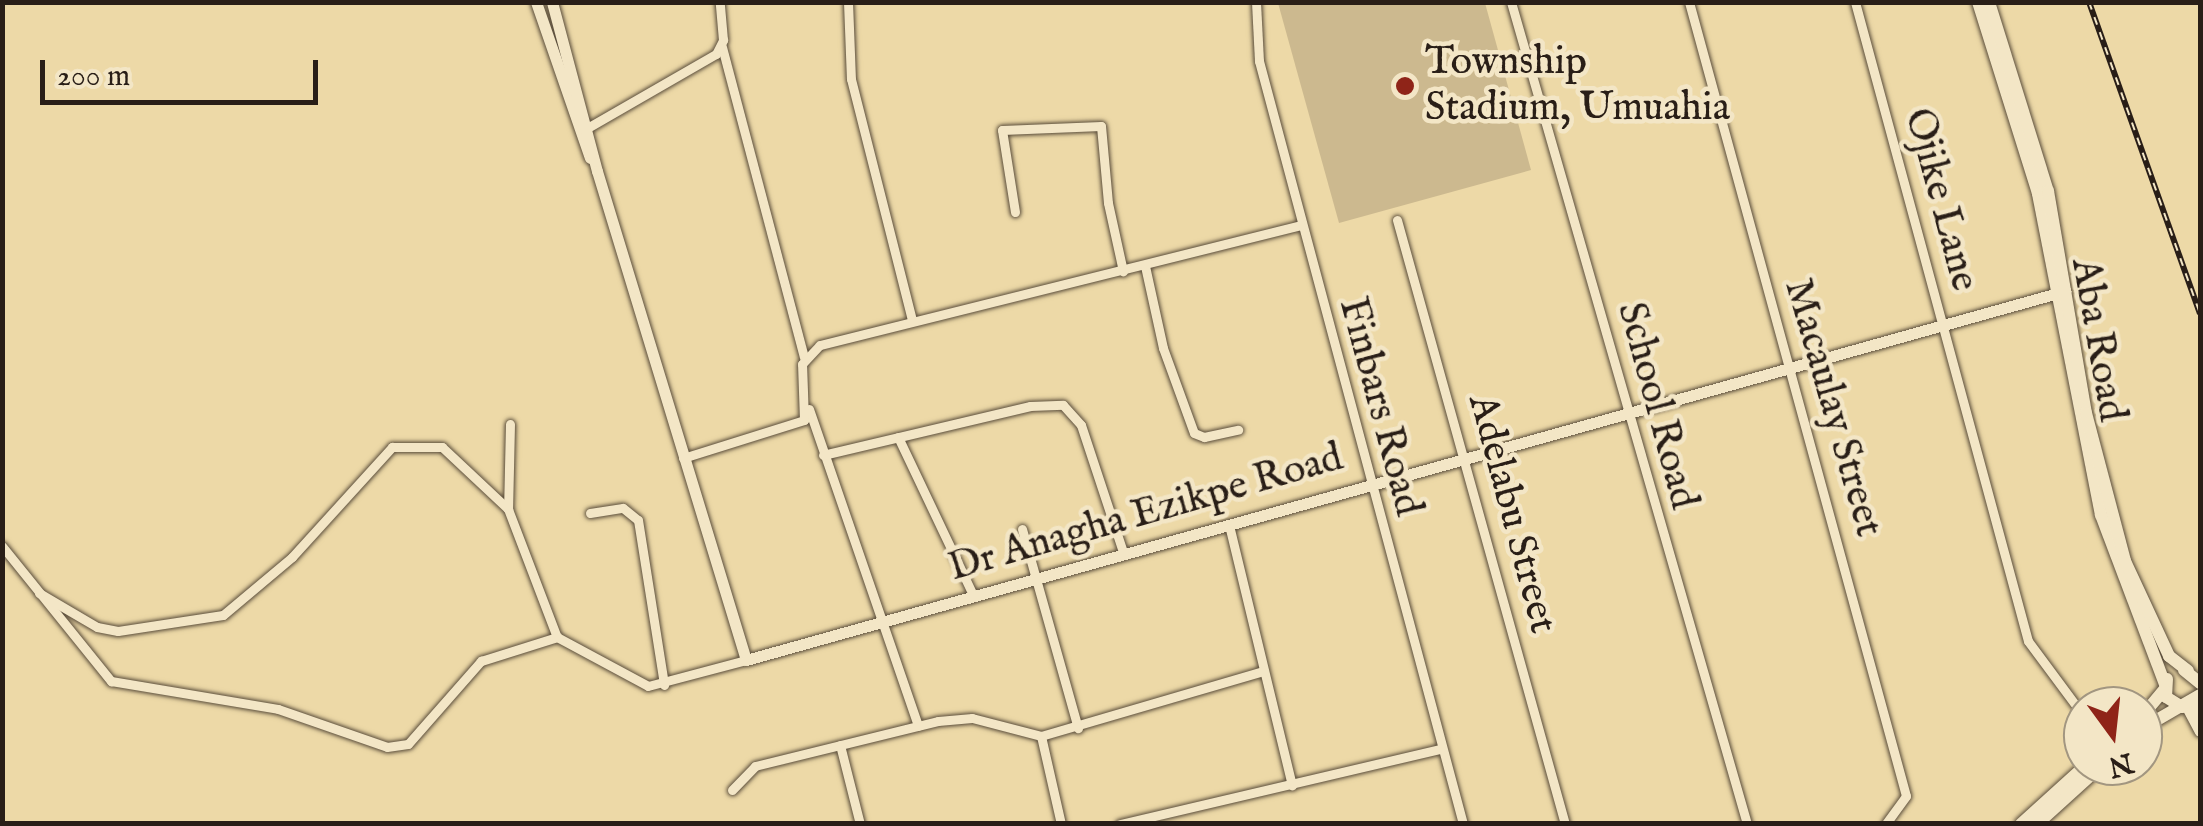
<!DOCTYPE html>
<style>
body{margin:0}
#map{position:relative;width:2203px;height:826px;overflow:hidden;background:#edd9a7;font-family:"IM FELL English",serif}
div>[style]{position:absolute}
.green>*{inset:0;background:#ccb98f}
.roads{filter:drop-shadow(0 0 2px #5a4d3b) drop-shadow(0 0 2px #5a4d3b)}
.minor>*{height:9px;margin:-4.5px;padding:0 4.5px;transform-origin:4.5px;border-radius:4.5px;background:#f3e6c6}
.tertiary>*{height:11px;margin:-5.5px;padding:0 5.5px;transform-origin:5.5px;border-radius:5.5px;background:#f3e6c6}
.secondary>*{height:12px;margin:-6px;padding:0 6px;transform-origin:6px;border-radius:6px;background:#f3e6c6}
.rail>*{height:6px;margin-top:-3px;transform-origin:0;background:repeating-linear-gradient(90deg,#f3e6c6 0 8px,#291e17 0 16px);box-sizing:border-box;border-block:2px solid #291e17}
.dots>*{width:28px;height:28px;translate:-50% -50%;box-sizing:border-box;border:5px solid #f3e6c6;border-radius:50%}
span{translate:-50% -50%;white-space:nowrap;text-align:center;line-height:1.15;-webkit-text-stroke:9px #f3e6c6;paint-order:stroke}
.poi-label{font-size:40px;color:#291e17}
.left{translate:0 -50%;text-align:left}
.street-label{font-size:40px;color:#291e17}
.frame{position:absolute;inset:0;border:5px solid #291e17;pointer-events:none}
.north{position:absolute;left:2063px;top:686px;width:100px;height:100px;box-sizing:border-box;background:#f3e6c6;border:2px solid #a29680;border-radius:50%;rotate:165deg;font-size:28px;font-weight:700;line-height:40px;text-align:center;color:#291e17}
.north::after{content:'';display:block;margin:auto;width:35px;height:45px;background:#8f2418;clip-path:polygon(50% 0,100% 100%,50% 72%,0 100%)}
.scale{position:absolute;left:40px;top:60px;width:278px;height:45px;box-sizing:border-box;border:5px solid #291e17;border-top:0;padding-left:12px;font-size:30px;line-height:35px;white-space:nowrap;color:#291e17;-webkit-text-stroke:8px #f3e6c6;paint-order:stroke}
</style>
<div id="map">
<div class="green">
<div style="clip-path:polygon(1278px 3px,1485px 3px,1531px 170px,1339px 223px)"></div>
</div>
<div class="roads">
<div class="minor">
<div style="left:848px;top:2px;width:77px;rotate:87.8deg"></div>
<div style="left:851px;top:79px;width:249px;rotate:75.8deg"></div>
<div style="left:1256px;top:2px;width:59px;rotate:87.1deg"></div>
<div style="left:1259px;top:61px;width:790px;rotate:75.03deg"></div>
<div style="left:1511px;top:2px;width:855px;rotate:73.98deg"></div>
<div style="left:1689px;top:2px;width:823px;rotate:74.71deg"></div>
<div style="left:1906px;top:796px;width:34px;rotate:126deg"></div>
<div style="left:1855px;top:2px;width:662px;rotate:74.85deg"></div>
<div style="left:2028px;top:641px;width:92px;rotate:53.4deg"></div>
<div style="left:722px;top:47px;width:321px;rotate:75.2deg"></div>
<div style="left:589px;top:127px;width:146px;rotate:-29.9deg"></div>
<div style="left:716px;top:54px;width:16px;rotate:-63deg"></div>
<div style="left:723px;top:40px;width:38px;rotate:-95deg"></div>
<div style="left:1015px;top:212px;width:83px;rotate:-99deg"></div>
<div style="left:1002px;top:130px;width:99px;rotate:-2.3deg"></div>
<div style="left:1101px;top:126px;width:77px;rotate:84.8deg"></div>
<div style="left:1108px;top:203px;width:70px;rotate:77.6deg"></div>
<div style="left:1397px;top:220px;width:627px;rotate:74.46deg"></div>
<div style="left:1145px;top:266px;width:84px;rotate:77.6deg"></div>
<div style="left:1163px;top:348px;width:90px;rotate:70deg"></div>
<div style="left:1194px;top:433px;width:11px;rotate:22deg"></div>
<div style="left:1204px;top:437px;width:35px;rotate:-12deg"></div>
<div style="left:809px;top:409px;width:335px;rotate:71deg"></div>
<div style="left:510px;top:424px;width:85px;rotate:91.3deg"></div>
<div style="left:508px;top:509px;width:137px;rotate:69.1deg"></div>
<div style="left:557px;top:637px;width:103px;rotate:28.3deg"></div>
<div style="left:648px;top:686px;width:101px;rotate:-14.9deg"></div>
<div style="left:898px;top:437px;width:177px;rotate:64.6deg"></div>
<div style="left:823px;top:455px;width:213px;rotate:-13.3deg"></div>
<div style="left:1030px;top:406px;width:33px;rotate:-2deg"></div>
<div style="left:1063px;top:405px;width:27px;rotate:48deg"></div>
<div style="left:1081px;top:425px;width:137px;rotate:71.7deg"></div>
<div style="left:683px;top:458px;width:127px;rotate:-17.4deg"></div>
<div style="left:804px;top:420px;width:56px;rotate:-92deg"></div>
<div style="left:802px;top:364px;width:26px;rotate:-47deg"></div>
<div style="left:820px;top:345px;width:495px;rotate:-14deg"></div>
<div style="left:590px;top:513px;width:33px;rotate:-9deg"></div>
<div style="left:623px;top:508px;width:19px;rotate:39deg"></div>
<div style="left:638px;top:520px;width:167px;rotate:81deg"></div>
<div style="left:1229px;top:525px;width:268px;rotate:76.4deg"></div>
<div style="left:1022px;top:529px;width:207px;rotate:74.3deg"></div>
<div style="left:2px;top:546px;width:174px;rotate:51.1deg"></div>
<div style="left:111px;top:681px;width:169px;rotate:9.5deg"></div>
<div style="left:278px;top:709px;width:115px;rotate:19.2deg"></div>
<div style="left:387px;top:747px;width:21px;rotate:-8deg"></div>
<div style="left:408px;top:744px;width:111px;rotate:-48.7deg"></div>
<div style="left:481px;top:661px;width:80px;rotate:-17.5deg"></div>
<div style="left:39px;top:593px;width:67px;rotate:30.4deg"></div>
<div style="left:97px;top:627px;width:21px;rotate:11deg"></div>
<div style="left:118px;top:631px;width:106px;rotate:-8.7deg"></div>
<div style="left:223px;top:615px;width:90px;rotate:-40deg"></div>
<div style="left:292px;top:557px;width:149px;rotate:-47.7deg"></div>
<div style="left:392px;top:447px;width:50px"></div>
<div style="left:442px;top:447px;width:91px;rotate:43.2deg"></div>
<div style="left:1041px;top:736px;width:90px;rotate:77.2deg"></div>
<div style="left:840px;top:745px;width:81px;rotate:75.8deg"></div>
<div style="left:732px;top:790px;width:33px;rotate:-46deg"></div>
<div style="left:755px;top:766px;width:188px;rotate:-13.8deg"></div>
<div style="left:938px;top:721px;width:34px;rotate:-5deg"></div>
<div style="left:972px;top:718px;width:71px;rotate:14.6deg"></div>
<div style="left:1041px;top:736px;width:232px;rotate:-16.3deg"></div>
<div style="left:1120px;top:824px;width:329px;rotate:-13.2deg"></div>
</div>
<div class="tertiary">
<div style="left:536px;top:2px;width:165px;rotate:70.9deg"></div>
<div style="left:552px;top:2px;width:175px;rotate:75.1deg"></div>
<div style="left:597px;top:171px;width:511px;rotate:73.05deg"></div>
<div style="left:746px;top:660px;width:1370px;rotate:-15.63deg"></div>
<div style="left:2195px;top:703px;width:12px;rotate:66deg"></div>
<div style="left:2187px;top:707px;width:27px;rotate:62deg"></div>
</div>
<div class="secondary">
<div style="left:1978px;top:2px;width:201px;rotate:72.6deg"></div>
<div style="left:2038px;top:194px;width:327px;rotate:78.9deg"></div>
<div style="left:2101px;top:515px;width:181px;rotate:69.3deg"></div>
<div style="left:1989px;top:2px;width:198px;rotate:72.7deg"></div>
<div style="left:2048px;top:191px;width:225px;rotate:80.3deg"></div>
<div style="left:2086px;top:413px;width:153px;rotate:75.2deg"></div>
<div style="left:2125px;top:561px;width:105px;rotate:65.1deg"></div>
<div style="left:2169px;top:656px;width:24px;rotate:38deg"></div>
<div style="left:2184px;top:670px;width:21px;rotate:39deg"></div>
<div style="left:2167px;top:679px;width:18px;rotate:93deg"></div>
<div style="left:2166px;top:697px;width:19px;rotate:32deg"></div>
<div style="left:2143px;top:715px;width:33px;rotate:-50deg"></div>
<div style="left:2143px;top:728px;width:66px;rotate:-30.1deg"></div>
<div style="left:2021px;top:824px;width:86px;rotate:-42.2deg"></div>
<div style="left:2037px;top:824px;width:86px;rotate:-42.2deg"></div>
</div>
</div>
<div class="rail">
<div style="left:2089px;top:2px;width:331px;rotate:70.4deg"></div>
</div>
<div class="dots">
<div style="left:1405px;top:86px;background:#8f2418"></div>
</div>
<div class="poi-label">
<span class="left" style="left:1425px;top:86px">Township<br>Stadium, Umuahia</span>
</div>
<div class="street-label">
<span style="left:1940px;top:200px;rotate:75deg">Ojike Lane</span>
<span style="left:2097px;top:340px;rotate:80deg">Aba Road</span>
<span style="left:1656px;top:406px;rotate:75deg">School Road</span>
<span style="left:1379px;top:407px;rotate:75deg">Finbars Road</span>
<span style="left:1832px;top:408px;rotate:74deg">Macaulay Street</span>
<span style="left:1146px;top:514px;rotate:-16deg">Dr Anagha Ezikpe Road</span>
<span style="left:1511px;top:514px;rotate:75deg">Adelabu Street</span>
</div>
<div class="frame"></div>
<div class="north">N</div>
<div class="scale">200 m</div>
</div>
